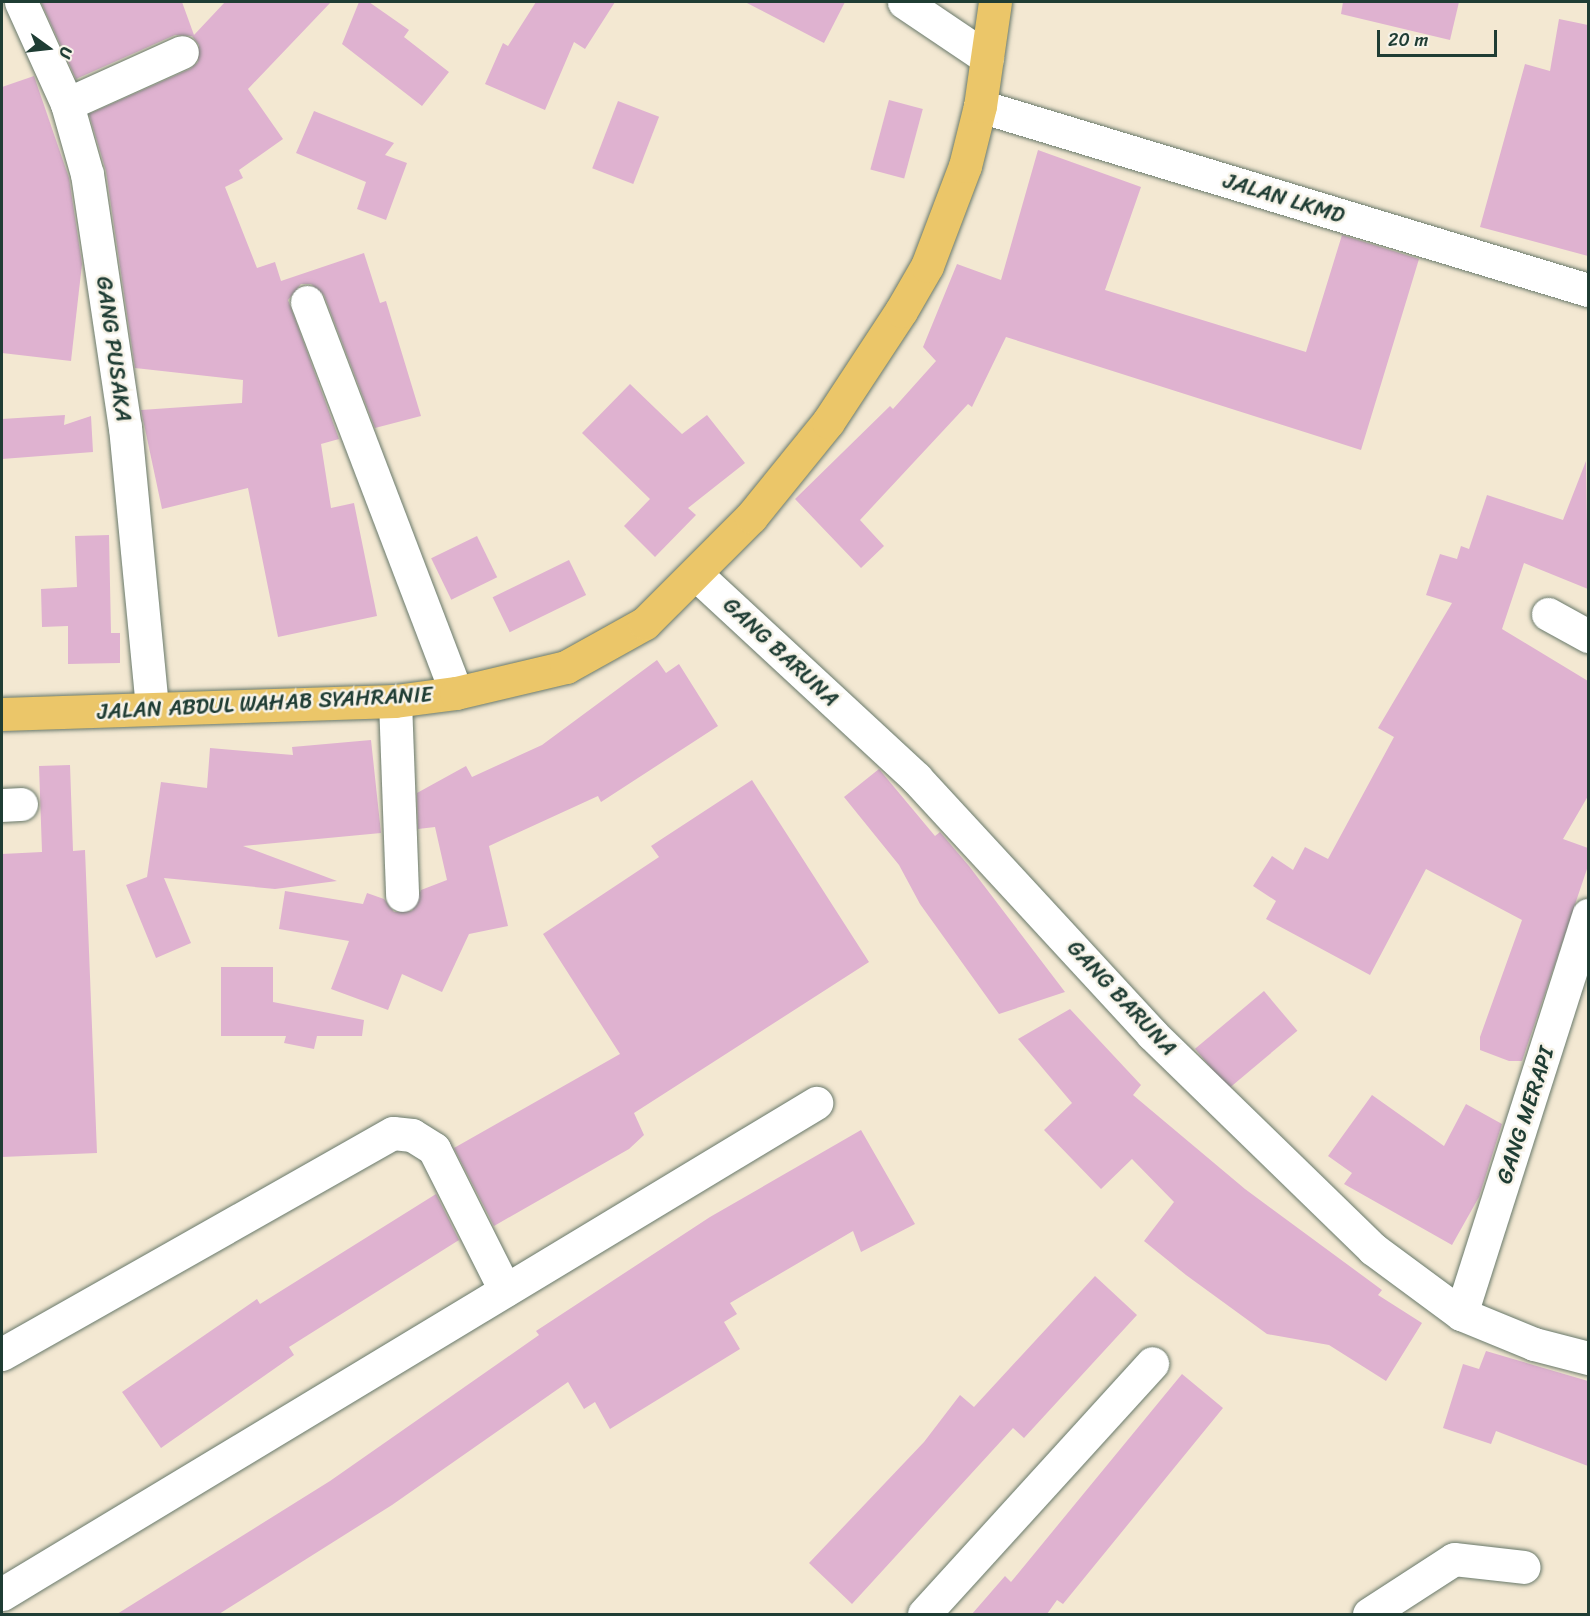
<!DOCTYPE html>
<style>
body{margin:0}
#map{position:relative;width:1590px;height:1616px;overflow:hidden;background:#f3e8d2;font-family:Sriracha,sans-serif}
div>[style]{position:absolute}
.building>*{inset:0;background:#dfb2d0;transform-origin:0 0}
.roads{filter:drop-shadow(0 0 2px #69796b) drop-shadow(0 0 2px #69796b)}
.minor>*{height:33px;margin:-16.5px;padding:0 16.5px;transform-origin:16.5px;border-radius:16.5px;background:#fff}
.major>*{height:33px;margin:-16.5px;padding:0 16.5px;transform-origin:16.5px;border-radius:16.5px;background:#ebc669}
span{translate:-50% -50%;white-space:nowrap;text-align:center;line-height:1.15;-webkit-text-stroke:5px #f7f3e8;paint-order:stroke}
.street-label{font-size:22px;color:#1f3d34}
.frame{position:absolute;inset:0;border:3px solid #1f3d34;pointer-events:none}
.north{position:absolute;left:18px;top:18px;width:60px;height:60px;-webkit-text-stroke:4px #f7f3e8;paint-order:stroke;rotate:105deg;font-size:16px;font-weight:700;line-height:24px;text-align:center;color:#1f3d34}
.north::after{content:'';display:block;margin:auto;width:21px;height:27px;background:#1f3d34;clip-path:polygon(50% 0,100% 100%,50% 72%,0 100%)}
.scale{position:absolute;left:1377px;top:30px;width:120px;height:27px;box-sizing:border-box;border:3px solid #1f3d34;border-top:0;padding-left:8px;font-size:18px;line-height:21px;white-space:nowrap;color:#1f3d34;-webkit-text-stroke:4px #f7f3e8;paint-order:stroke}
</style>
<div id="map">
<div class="building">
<div style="clip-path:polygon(41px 2px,182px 2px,194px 35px,225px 2px,331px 2px,248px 89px,283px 139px,239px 170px,243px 178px,225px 187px,257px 268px,275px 262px,281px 281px,364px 253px,380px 303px,386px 301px,421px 416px,375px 428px,324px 295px,311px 284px,301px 284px,288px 300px,339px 439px,321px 444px,331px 508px,354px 503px,377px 616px,278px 637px,248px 488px,162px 509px,141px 410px,242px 403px,243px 380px,135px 368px,106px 171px,89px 114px,190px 69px,198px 62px,199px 45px,192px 36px,175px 35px,76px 79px)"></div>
<div style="clip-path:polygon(359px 2px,369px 2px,409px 30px,404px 37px,449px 72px,422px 106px,342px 44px)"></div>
<div style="clip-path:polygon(536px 2px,615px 2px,585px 49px,574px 42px,545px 110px,485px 84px,503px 43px,508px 46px)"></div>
<div style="clip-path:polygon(745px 2px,845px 2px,824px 43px)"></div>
<div style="clip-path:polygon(1343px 2px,1459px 2px,1450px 40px,1341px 14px)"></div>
<div style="clip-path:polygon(1559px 19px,1588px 25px,1588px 256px,1480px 227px,1525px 64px,1550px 71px)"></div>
<div style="clip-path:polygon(34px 76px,69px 178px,82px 264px,71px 361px,2px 353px,2px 87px)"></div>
<div style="left:889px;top:100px;width:35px;height:72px;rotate:15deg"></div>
<div style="left:618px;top:101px;width:44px;height:72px;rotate:21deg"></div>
<div style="clip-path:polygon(314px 111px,394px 143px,385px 155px,407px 163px,386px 220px,357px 209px,366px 182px,296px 153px)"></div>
<div style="clip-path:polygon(1038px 150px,1141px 187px,1105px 290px,1306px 352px,1342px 235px,1419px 259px,1361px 450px,1006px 337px,972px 407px,968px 404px,860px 520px,884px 546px,861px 568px,795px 499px,890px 406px,893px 409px,936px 361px,923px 347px,957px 264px,1001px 280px)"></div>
<div style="clip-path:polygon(630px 384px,682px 434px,707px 415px,745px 463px,688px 508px,696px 515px,655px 557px,624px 526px,650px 499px,582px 433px)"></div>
<div style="clip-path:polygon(65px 415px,64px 425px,91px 416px,93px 452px,2px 459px,2px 419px)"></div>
<div style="clip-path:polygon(1586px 461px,1588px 589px,1524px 563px,1502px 629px,1588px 681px,1588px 796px,1563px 839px,1588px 848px,1588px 866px,1522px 1061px,1509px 1061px,1480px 1050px,1480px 1037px,1522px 920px,1426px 869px,1370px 975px,1266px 919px,1276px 901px,1253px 886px,1272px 856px,1293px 870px,1305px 847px,1328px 859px,1394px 737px,1378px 728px,1452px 603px,1426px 595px,1440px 554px,1457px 559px,1461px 546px,1469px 549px,1487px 495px,1563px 520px)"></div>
<div style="clip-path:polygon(109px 535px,111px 633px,120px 633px,120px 663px,68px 664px,68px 626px,42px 627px,41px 589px,77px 587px,75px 536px)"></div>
<div style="left:477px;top:536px;width:46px;height:51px;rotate:64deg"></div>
<div style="left:569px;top:560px;width:39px;height:85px;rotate:64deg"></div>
<div style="clip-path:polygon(657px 660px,666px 673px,679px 664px,718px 726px,601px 802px,598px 796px,489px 846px,508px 926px,469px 934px,442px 992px,402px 974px,388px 1010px,331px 989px,349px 941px,279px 929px,285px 891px,363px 904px,367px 893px,384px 899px,394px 912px,412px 911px,421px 890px,447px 880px,435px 827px,418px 829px,417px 793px,466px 766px,472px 777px,542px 745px)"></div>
<div style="clip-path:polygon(371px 740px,381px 833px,243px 846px,337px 881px,275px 889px,164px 878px,191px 943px,156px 958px,126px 885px,147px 877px,161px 782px,207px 788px,210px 748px,293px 755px,292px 747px)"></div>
<div style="clip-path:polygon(70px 765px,73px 851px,85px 850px,97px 1153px,2px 1157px,2px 854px,42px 852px,39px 766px)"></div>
<div style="clip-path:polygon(879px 769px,935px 836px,940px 832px,969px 866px,1065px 992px,999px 1014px,920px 904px,899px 865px,844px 797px)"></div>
<div style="clip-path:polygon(752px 780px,869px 962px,634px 1113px,644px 1135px,629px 1149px,494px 1226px,454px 1148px,620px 1054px,543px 934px,659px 857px,651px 846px)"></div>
<div style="clip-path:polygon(221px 967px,273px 967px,273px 1002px,364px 1020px,362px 1036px,317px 1036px,314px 1049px,284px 1043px,286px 1036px,221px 1036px)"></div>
<div style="left:1264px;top:991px;width:52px;height:90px;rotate:50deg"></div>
<div style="clip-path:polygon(1070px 1009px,1141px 1085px,1133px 1095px,1245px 1189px,1382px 1290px,1378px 1295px,1422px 1323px,1386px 1381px,1329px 1345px,1267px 1334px,1186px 1275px,1144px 1241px,1174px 1202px,1132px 1159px,1101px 1189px,1044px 1130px,1072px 1103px,1018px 1039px)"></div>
<div style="clip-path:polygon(1372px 1095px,1444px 1146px,1466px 1104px,1502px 1124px,1479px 1197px,1452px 1245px,1344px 1184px,1352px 1173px,1328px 1156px)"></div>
<div style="clip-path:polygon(861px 1130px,915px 1224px,861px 1252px,853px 1231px,730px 1303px,737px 1314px,724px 1322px,740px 1349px,610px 1429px,595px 1402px,584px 1409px,568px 1382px,392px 1505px,219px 1614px,117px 1614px,330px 1481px,539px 1335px,536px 1331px,710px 1217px)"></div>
<div style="clip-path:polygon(436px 1194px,459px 1240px,289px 1347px,294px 1355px,161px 1448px,122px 1392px,257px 1299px,260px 1304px)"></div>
<div style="clip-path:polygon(1095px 1276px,1137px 1315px,1024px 1438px,1013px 1428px,852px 1604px,809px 1563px,924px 1442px,960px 1395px,974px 1407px)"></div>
<div style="clip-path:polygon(1486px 1351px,1588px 1381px,1588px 1466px,1496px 1431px,1491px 1444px,1443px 1428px,1463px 1364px,1479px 1369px)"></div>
<div style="clip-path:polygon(1182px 1374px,1223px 1408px,1063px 1604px,1057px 1600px,1047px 1614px,972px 1614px,1005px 1576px,1011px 1582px)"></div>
</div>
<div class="roads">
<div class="minor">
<div style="left:21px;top:2px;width:112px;rotate:65.7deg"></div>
<div style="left:67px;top:104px;width:73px;rotate:74.1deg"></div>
<div style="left:87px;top:174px;width:256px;rotate:81.5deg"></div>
<div style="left:125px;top:427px;width:282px;rotate:84.5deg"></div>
<div style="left:904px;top:2px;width:100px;rotate:34deg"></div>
<div style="left:67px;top:104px;width:126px;rotate:-24.3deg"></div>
<div style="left:980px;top:106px;width:635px;rotate:16.84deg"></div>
<div style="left:307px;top:302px;width:418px;rotate:69.1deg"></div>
<div style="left:697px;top:575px;width:299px;rotate:42.8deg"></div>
<div style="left:916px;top:778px;width:348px;rotate:47.3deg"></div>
<div style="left:1152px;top:1034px;width:308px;rotate:44.2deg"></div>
<div style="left:1373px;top:1249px;width:109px;rotate:36.5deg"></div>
<div style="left:1461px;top:1314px;width:79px;rotate:22.3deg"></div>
<div style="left:1534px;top:1344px;width:56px;rotate:14.5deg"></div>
<div style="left:1548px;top:614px;width:46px;rotate:28.8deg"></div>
<div style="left:395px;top:701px;width:194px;rotate:87.9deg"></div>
<div style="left:2px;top:805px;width:19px;rotate:-3deg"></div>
<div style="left:1461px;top:1314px;width:419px;rotate:-72.3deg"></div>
<div style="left:2px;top:1354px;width:449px;rotate:-29.5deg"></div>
<div style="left:393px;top:1133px;width:19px;rotate:6deg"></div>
<div style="left:412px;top:1135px;width:26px;rotate:32deg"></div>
<div style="left:434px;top:1149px;width:158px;rotate:63.3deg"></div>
<div style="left:2px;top:1594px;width:951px;rotate:-31.1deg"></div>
<div style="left:924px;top:1614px;width:339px;rotate:-47.7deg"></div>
<div style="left:1369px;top:1614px;width:101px;rotate:-32.9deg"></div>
<div style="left:1454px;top:1559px;width:70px;rotate:6.5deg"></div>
</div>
<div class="major">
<div style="left:2px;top:714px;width:393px;rotate:-1.9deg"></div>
<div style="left:395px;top:701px;width:62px;rotate:-7.5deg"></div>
<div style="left:456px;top:693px;width:113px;rotate:-13.3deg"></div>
<div style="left:566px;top:667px;width:90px;rotate:-29.1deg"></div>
<div style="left:645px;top:623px;width:150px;rotate:-45deg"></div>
<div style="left:751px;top:517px;width:122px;rotate:-51deg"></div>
<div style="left:828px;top:422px;width:133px;rotate:-56.7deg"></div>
<div style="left:901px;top:311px;width:52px;rotate:-60deg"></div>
<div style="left:927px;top:266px;width:107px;rotate:-69.2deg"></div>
<div style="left:965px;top:166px;width:62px;rotate:-76deg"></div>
<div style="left:980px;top:106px;width:105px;rotate:-81.8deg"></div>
</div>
</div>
<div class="street-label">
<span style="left:1284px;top:198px;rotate:17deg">JALAN LKMD</span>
<span style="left:114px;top:349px;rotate:82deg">GANG PUSAKA</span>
<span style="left:781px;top:652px;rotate:43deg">GANG BARUNA</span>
<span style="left:265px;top:703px;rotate:-3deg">JALAN ABDUL WAHAB SYAHRANIE</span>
<span style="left:1122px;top:998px;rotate:47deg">GANG BARUNA</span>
<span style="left:1525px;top:1115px;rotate:-72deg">GANG MERAPI</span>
</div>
<div class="frame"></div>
<div class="north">U</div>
<div class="scale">20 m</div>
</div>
